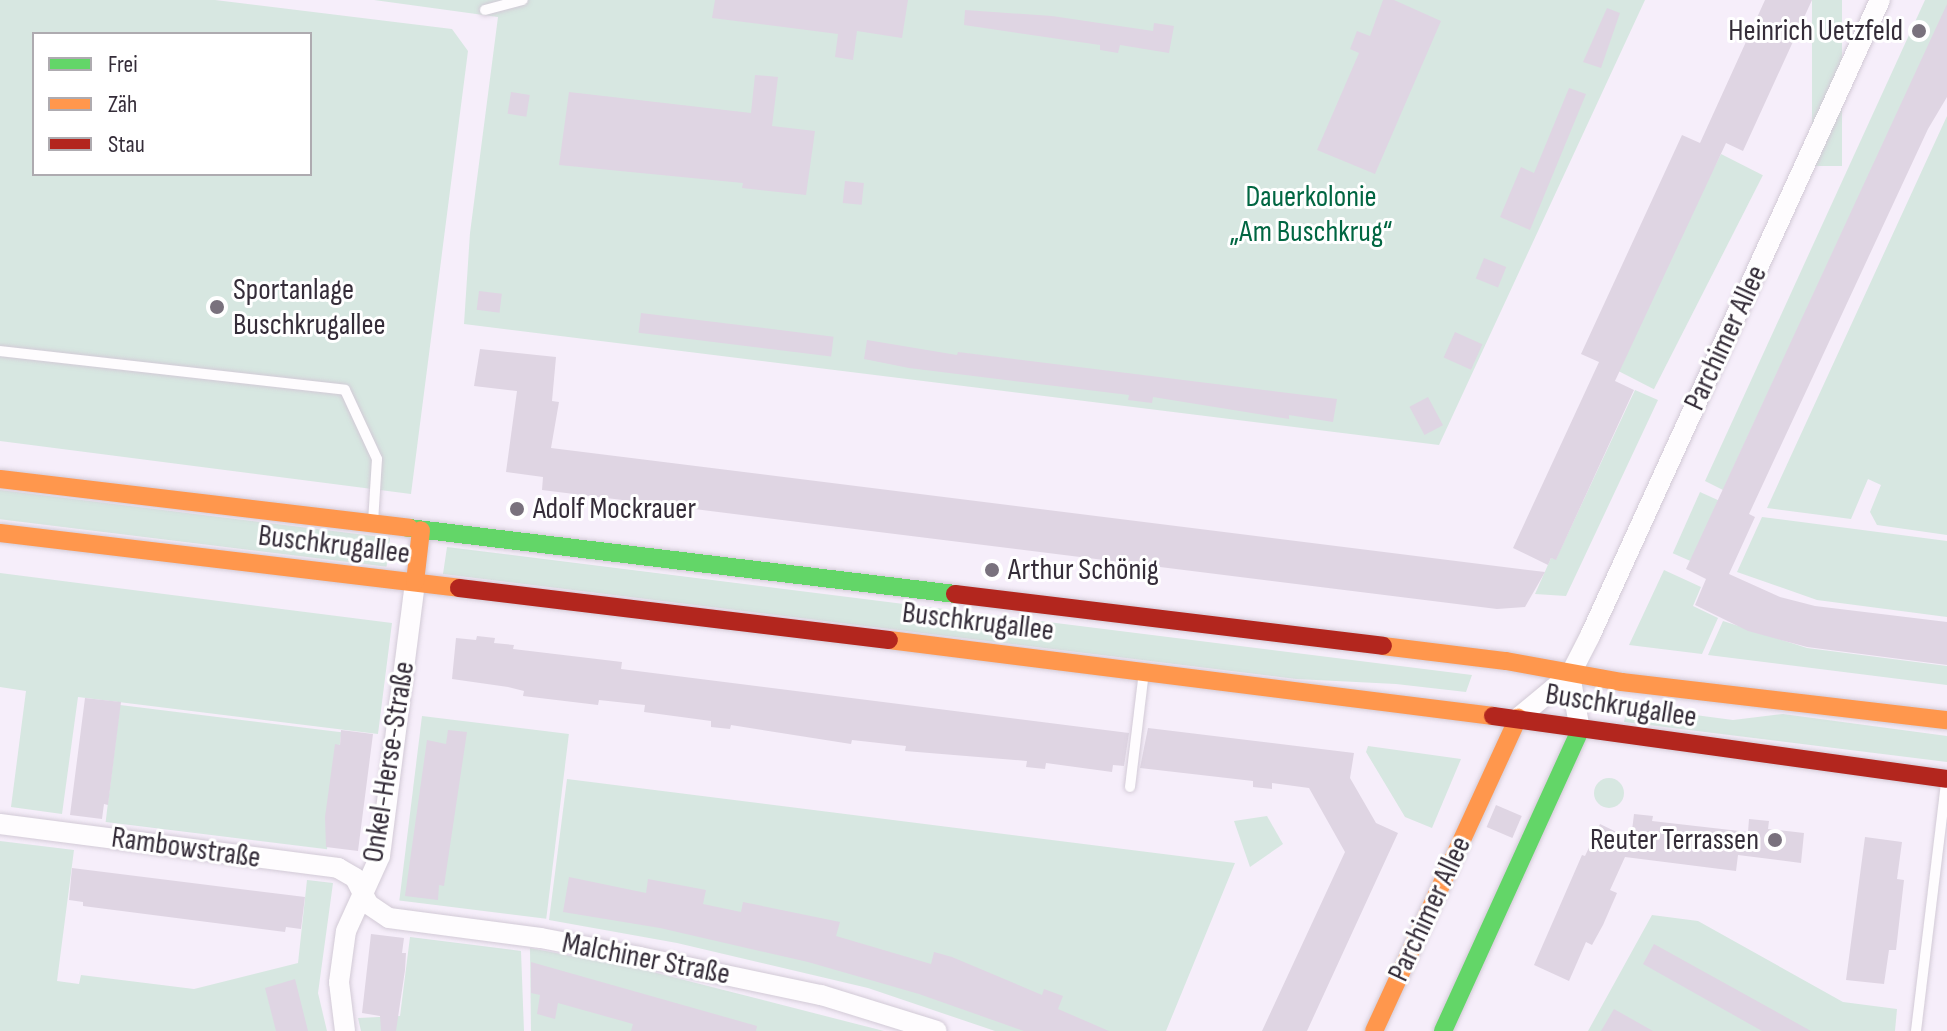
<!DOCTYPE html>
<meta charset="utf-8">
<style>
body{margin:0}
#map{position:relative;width:1947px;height:1031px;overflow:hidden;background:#f6eefa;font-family:"Sofia Sans Condensed",sans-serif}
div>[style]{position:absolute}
.green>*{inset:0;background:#d7e7e1;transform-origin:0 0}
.round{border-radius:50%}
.building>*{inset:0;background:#dfd5e3;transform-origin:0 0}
.roads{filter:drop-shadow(0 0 2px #d2cad6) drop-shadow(0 0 2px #d2cad6)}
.lane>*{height:10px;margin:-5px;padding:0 5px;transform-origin:5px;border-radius:5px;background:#fefcfe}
.street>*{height:20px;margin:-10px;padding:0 10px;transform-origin:10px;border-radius:10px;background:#fefcfe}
.fast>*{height:18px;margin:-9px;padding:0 9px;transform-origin:9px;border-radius:9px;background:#63d668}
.slow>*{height:18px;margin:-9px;padding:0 9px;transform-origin:9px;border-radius:9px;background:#ff974d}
.jam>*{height:18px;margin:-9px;padding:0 9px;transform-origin:9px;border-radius:9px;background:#b3261e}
.dots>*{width:22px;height:22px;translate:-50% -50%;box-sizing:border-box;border:4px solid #fff;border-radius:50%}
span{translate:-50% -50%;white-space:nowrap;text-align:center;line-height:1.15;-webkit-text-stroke:6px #fff;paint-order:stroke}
.poi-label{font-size:30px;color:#352d39}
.right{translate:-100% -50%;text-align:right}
.left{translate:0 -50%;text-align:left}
.park-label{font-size:30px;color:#016642}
.street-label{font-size:30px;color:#352d39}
.legend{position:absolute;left:32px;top:32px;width:280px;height:144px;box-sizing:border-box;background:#fff;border:2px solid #aeabb0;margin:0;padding:10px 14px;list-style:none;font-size:24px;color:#352d39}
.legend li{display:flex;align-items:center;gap:16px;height:40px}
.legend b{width:40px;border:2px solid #aeabb0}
</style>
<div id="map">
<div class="green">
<div style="clip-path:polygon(evenodd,0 0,215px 0,452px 29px,468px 51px,411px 494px,0 441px,0 0,34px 34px,310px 34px,310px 174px,34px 174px,34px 34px)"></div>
<div style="clip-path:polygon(374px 0,1645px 0,1439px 445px,464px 324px,470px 233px,498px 17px)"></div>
<div style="left:1812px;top:0;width:30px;height:166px"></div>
<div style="clip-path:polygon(1925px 0,1947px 0,1947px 6px,1723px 490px,1705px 481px)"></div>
<div style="clip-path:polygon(1947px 116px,1947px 535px,1877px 525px,1870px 512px,1881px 485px,1868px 479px,1851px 519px,1767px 508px)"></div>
<div style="left:1721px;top:154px;width:47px;height:240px;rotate:27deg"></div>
<div style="clip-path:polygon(1635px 390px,1658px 400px,1566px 596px,1535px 594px,1551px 558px,1556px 559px)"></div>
<div style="left:0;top:490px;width:393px;height:29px;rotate:7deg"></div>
<div style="left:1700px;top:492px;width:20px;height:67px;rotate:24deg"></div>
<div style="clip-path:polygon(1762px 517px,1947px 541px,1947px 617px,1817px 600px,1737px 572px)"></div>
<div style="clip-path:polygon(447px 547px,1472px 675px,1466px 692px,1396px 684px,1296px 679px,443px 574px)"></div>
<div style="clip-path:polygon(1664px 570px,1701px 587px,1693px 606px,1718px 618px,1702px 654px,1629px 645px)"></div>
<div style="clip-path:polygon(0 573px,392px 623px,378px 734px,78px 697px,62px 814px,11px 807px,26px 691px,0 687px)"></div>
<div style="clip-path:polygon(1723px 621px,1807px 648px,1947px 666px,1947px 685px,1708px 655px)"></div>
<div style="left:120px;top:705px;width:223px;height:118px;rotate:7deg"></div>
<div style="clip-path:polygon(1627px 706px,1733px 720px,1783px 714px,1947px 736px,1947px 762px,1624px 722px)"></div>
<div style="left:422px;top:716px;width:148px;height:186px;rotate:7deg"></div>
<div style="clip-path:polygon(1368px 746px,1461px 759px,1432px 828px,1405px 817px,1366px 752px)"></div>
<div class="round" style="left:1594px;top:778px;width:30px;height:30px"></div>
<div style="clip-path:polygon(567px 779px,1235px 863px,1166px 1031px,995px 1031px,868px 988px,677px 943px,549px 920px)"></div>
<div style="clip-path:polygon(1267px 816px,1283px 844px,1250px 867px,1234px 821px)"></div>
<div style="clip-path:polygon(0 841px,74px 850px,57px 981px,79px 984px,81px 975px,194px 989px,298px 963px,307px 880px,333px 883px,318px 993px,327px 1031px,0 1031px)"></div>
<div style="clip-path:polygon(1652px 915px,1698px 921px,1843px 1002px,1897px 1009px,1895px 1031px,1588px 1031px)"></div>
<div style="clip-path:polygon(410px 937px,521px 951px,524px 1031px,361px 1031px,358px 1018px,400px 1016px)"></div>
<div style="clip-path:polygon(530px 948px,645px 970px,884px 1031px,531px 1031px)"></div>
</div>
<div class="building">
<div style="clip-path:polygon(715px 0,908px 0,902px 38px,857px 31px,853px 60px,835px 57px,838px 34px,712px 18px)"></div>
<div style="clip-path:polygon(1383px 0,1394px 0,1441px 21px,1375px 174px,1317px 150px,1359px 53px,1350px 49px,1357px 31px,1370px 36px)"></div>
<div style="clip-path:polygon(1765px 0,1812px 0,1743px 151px,1726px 143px,1615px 381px,1634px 390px,1556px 560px,1551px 558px,1548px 565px,1513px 548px,1599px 362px,1581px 354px,1682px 135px,1700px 143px)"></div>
<div style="clip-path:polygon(1947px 4px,1947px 97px,1928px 129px,1749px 514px,1755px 517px,1729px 574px,1780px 597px,1815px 606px,1947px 622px,1947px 665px,1807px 647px,1748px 631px,1695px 605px,1706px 579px,1686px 569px)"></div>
<div style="clip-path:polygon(1607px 8px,1620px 13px,1601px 68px,1583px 62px)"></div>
<div style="clip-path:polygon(965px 10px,1052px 16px,1153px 31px,1154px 23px,1174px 26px,1169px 53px,1120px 45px,1118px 53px,1100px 50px,1100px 45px,964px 25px)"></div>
<div style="clip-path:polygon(755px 75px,778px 77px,772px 126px,815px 131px,806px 195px,742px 188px,743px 183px,559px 165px,569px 92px,751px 113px)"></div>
<div style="clip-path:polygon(1569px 88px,1586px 94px,1530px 230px,1500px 217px,1521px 167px,1534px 173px)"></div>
<div style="left:511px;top:92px;width:19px;height:22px;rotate:9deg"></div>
<div style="left:845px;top:181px;width:19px;height:22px;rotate:6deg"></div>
<div style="left:1484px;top:258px;width:24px;height:22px;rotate:22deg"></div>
<div style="left:479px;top:291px;width:23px;height:19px;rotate:7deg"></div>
<div style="left:641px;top:313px;width:194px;height:20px;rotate:7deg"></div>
<div style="left:1455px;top:332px;width:30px;height:28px;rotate:24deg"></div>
<div style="clip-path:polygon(867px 340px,957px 355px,958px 352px,1337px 399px,1333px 422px,1289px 415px,1289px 419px,1153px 397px,1152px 403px,1128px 400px,1129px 395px,909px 368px,864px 359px)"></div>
<div style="clip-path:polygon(480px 349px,556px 357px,552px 401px,559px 402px,551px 448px,1545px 572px,1525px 607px,1497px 609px,542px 490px,543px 477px,506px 472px,517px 391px,474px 386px)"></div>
<div style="left:1428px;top:397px;width:32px;height:21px;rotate:62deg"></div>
<div style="clip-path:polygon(477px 636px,495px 638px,494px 643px,514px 645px,513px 649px,622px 662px,621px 669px,1129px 733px,1124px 766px,1113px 765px,1112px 772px,1046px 763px,1045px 769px,1026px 767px,1027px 761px,905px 751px,906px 746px,852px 740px,851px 744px,731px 725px,730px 729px,711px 727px,711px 721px,644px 712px,645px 705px,599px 700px,598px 705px,523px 696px,524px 691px,508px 687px,452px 679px,456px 638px,476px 640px)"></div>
<div style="clip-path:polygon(85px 698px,121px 702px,108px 805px,104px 804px,102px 819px,70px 815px)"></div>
<div style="clip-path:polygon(1148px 728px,1354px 753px,1350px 778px,1376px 823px,1398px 833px,1307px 1031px,1262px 1031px,1345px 852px,1309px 788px,1272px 783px,1272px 789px,1253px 787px,1253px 781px,1140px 768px)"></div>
<div style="clip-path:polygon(341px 730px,373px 734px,358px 851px,326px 847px,325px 817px,335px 744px,340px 745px)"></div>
<div style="clip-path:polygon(448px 730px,467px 732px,444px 886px,439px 885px,438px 900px,405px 896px,427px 740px,446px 744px)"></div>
<div style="left:1496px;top:805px;width:28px;height:24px;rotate:23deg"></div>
<div style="clip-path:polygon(1634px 814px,1653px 816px,1652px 821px,1748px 832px,1749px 819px,1769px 821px,1768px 829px,1804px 833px,1801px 863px,1738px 855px,1736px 871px,1625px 857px,1610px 890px,1617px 893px,1603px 925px,1592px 945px,1586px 942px,1569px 981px,1534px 965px,1582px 855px,1585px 856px,1600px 824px,1631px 839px)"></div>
<div style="clip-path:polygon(1865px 837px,1902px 842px,1897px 879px,1904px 880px,1896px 950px,1889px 950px,1884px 984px,1846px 980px)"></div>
<div style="clip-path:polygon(72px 868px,305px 897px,301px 929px,286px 927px,285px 932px,83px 906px,83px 902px,69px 900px)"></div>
<div style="clip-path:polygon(569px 877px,646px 893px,648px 879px,706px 890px,703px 904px,741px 912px,743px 902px,840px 922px,836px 936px,931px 964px,934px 952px,952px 957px,1042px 995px,1044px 989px,1063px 996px,1058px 1009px,1109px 1031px,1024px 1031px,919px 994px,808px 962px,660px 928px,563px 912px)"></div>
<div style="clip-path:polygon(371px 934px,404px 938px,402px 953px,406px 953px,405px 970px,396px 1031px,381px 1031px,380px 1016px,362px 1013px)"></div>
<div style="clip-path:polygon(1654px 944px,1766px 1006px,1811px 1031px,1762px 1031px,1643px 964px)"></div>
<div style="clip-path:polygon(531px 962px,757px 1026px,756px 1031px,631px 1031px,633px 1024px,558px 1003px,555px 1019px,537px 1014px,540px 995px,531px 993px)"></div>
<div style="clip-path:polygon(295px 979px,308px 1031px,276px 1031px,265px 988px)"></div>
<div style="clip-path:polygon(1614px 1009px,1653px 1031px,1601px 1031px)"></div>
</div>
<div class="roads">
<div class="lane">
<div style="left:485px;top:10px;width:39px;rotate:-15deg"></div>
<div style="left:0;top:351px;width:347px;rotate:6.4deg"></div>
<div style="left:345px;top:390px;width:76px;rotate:65.1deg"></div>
<div style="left:377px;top:459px;width:63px;rotate:93.6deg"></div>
<div style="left:1130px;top:787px;width:116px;rotate:-83.1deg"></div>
<div style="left:1916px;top:1031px;width:250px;rotate:-83.1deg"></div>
</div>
<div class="street">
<div style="left:1570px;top:675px;width:56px;rotate:79.7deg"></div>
<div style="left:1518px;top:718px;width:67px;rotate:-39.6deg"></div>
<div style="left:1570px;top:675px;width:44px;rotate:-62.9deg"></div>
<div style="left:1590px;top:636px;width:699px;rotate:-65.49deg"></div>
<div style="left:0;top:824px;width:341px;rotate:7.4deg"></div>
<div style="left:338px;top:868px;width:20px;rotate:30deg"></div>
<div style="left:355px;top:878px;width:29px;rotate:63deg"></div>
<div style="left:368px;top:904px;width:25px;rotate:34deg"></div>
<div style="left:389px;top:918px;width:153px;rotate:7.5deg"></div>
<div style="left:541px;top:938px;width:101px;rotate:10.9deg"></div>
<div style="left:640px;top:957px;width:185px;rotate:11.9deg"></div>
<div style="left:821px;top:995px;width:121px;rotate:17.2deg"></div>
<div style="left:345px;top:1031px;width:49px;rotate:-97deg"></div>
<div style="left:339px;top:982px;width:51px;rotate:-82.2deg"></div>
<div style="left:346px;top:931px;width:82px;rotate:-65.6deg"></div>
<div style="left:380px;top:856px;width:276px;rotate:-82.7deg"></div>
</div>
<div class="fast">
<div style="left:409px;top:528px;width:550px;rotate:6.89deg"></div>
<div style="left:1443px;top:1031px;width:331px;rotate:-65.5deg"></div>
</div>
<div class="slow">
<div style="left:0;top:479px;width:412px;rotate:6.8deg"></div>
<div style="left:0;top:533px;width:462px;rotate:6.8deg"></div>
<div style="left:415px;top:582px;width:52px;rotate:-83.4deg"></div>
<div style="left:889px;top:640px;width:609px;rotate:7.17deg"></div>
<div style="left:1383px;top:646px;width:124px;rotate:7deg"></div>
<div style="left:1506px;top:661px;width:118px;rotate:10.3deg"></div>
<div style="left:1622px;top:682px;width:327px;rotate:6.7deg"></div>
<div style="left:1374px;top:1031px;width:345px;rotate:-65.3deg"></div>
</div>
<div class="jam">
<div style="left:459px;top:588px;width:433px;rotate:6.9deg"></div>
<div style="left:955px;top:594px;width:431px;rotate:6.9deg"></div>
<div style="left:1493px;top:716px;width:458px;rotate:7.9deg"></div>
</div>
</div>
<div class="dots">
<div style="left:1919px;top:31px;background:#79717d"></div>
<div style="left:217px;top:307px;background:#79717d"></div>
<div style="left:517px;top:509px;background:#79717d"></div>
<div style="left:992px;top:570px;background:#79717d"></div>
<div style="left:1775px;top:840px;background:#79717d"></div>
</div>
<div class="poi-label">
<span class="right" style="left:1903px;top:31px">Heinrich Uetzfeld</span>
<span class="left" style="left:233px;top:307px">Sportanlage<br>Buschkrugallee</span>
<span class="left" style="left:533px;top:509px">Adolf Mockrauer</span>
<span class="left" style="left:1008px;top:570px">Arthur Schönig</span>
<span class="right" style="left:1759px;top:840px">Reuter Terrassen</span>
</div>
<div class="park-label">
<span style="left:1311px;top:214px">Dauerkolonie<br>„Am Buschkrug“</span>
</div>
<div class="street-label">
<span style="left:1726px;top:338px;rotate:-65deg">Parchimer Allee</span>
<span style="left:334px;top:545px;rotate:7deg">Buschkrugallee</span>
<span style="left:978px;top:622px;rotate:7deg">Buschkrugallee</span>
<span style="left:1621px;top:706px;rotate:9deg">Buschkrugallee</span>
<span style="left:389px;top:762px;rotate:-81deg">Onkel-Herse-Straße</span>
<span style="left:186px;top:848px;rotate:8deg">Rambowstraße</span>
<span style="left:1430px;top:909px;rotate:-65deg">Parchimer Allee</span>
<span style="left:646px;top:959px;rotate:11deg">Malchiner Straße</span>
</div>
<ul class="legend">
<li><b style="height:10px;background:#63d668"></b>Frei</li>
<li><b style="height:10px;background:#ff974d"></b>Zäh</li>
<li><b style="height:10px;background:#b3261e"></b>Stau</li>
</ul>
</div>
